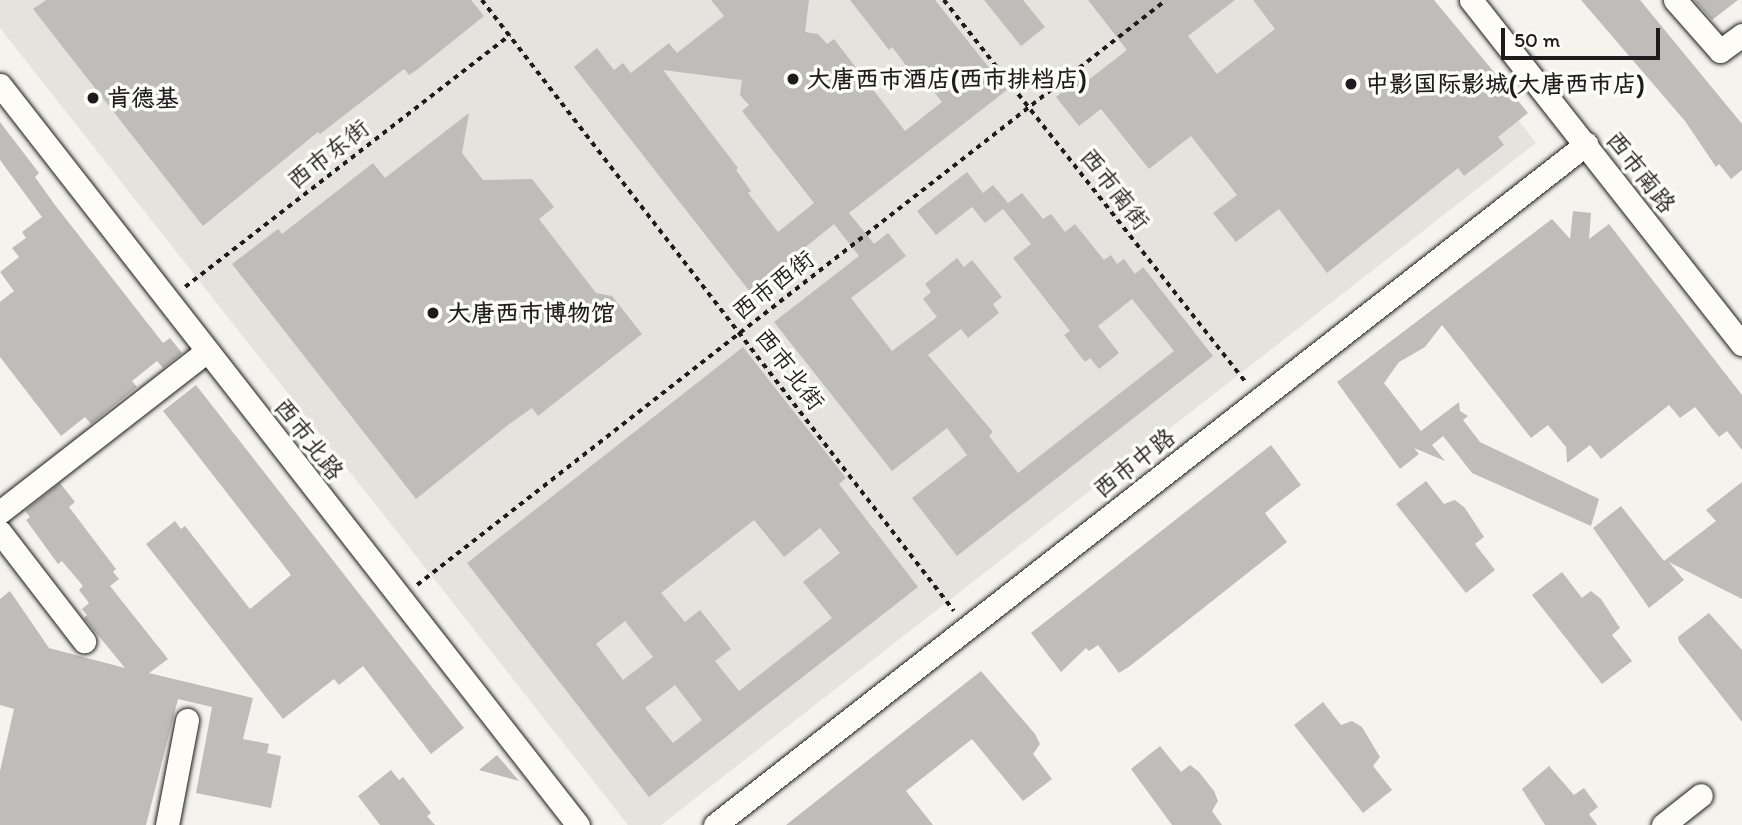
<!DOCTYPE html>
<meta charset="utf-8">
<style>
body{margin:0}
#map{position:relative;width:1742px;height:825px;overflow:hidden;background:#f4f3ee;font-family:Itim,"LXGW WenKai TC",sans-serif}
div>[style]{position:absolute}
.built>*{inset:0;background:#e4e3de}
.building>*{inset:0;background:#bebdba}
.path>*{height:3.5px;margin-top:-1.75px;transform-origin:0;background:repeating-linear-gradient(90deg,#1c1c1c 0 5px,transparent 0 10px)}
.roads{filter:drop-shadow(0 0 2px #1c1c1c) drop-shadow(0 0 2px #1c1c1c)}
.minor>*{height:23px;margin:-11.5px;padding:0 11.5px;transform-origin:11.5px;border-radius:11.5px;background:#fdfcf7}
.dots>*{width:19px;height:19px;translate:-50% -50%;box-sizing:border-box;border:4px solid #fdfcf7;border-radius:50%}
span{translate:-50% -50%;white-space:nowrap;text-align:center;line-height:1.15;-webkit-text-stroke:7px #fdfcf7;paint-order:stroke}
.poi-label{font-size:24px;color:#1c1c1c;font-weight:700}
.left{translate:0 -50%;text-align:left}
.street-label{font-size:24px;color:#1c1c1c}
.scale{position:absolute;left:1501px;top:28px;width:159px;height:32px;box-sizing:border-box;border:4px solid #1c1c1c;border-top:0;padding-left:9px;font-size:21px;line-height:24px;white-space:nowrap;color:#1c1c1c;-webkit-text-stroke:5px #fdfcf7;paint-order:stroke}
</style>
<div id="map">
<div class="built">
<div style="clip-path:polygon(0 0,1426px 0,1536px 143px,661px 825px,628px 825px,0 28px)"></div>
</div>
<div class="building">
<div style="clip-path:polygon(46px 0,471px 0,484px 16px,418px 69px,409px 75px,404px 69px,320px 134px,318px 132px,203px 226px,33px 9px)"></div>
<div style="clip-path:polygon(evenodd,711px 0,809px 0,805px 32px,818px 34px,827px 44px,834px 39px,905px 131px,942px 102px,912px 65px,908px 68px,892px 47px,889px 50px,850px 0,935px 0,1007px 90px,849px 213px,874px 244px,888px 233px,906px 256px,851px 298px,892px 351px,937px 317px,923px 299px,931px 292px,925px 284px,957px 258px,964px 267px,972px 260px,1002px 297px,993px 304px,999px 313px,968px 338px,961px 329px,928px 355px,993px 432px,989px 436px,1018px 473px,1174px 351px,1132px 299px,1098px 326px,1119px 353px,1099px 369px,1090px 358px,1085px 362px,1064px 335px,1070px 331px,1013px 258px,1031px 244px,1003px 209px,985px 223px,972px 207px,936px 235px,917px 211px,967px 172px,983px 193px,993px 185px,1008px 203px,1022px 193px,1043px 219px,1051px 214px,1065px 232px,1075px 224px,1104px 260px,1111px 255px,1117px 264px,1124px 259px,1135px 274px,1143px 267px,1213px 356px,957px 556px,912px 498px,967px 455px,947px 428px,892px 471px,774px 322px,859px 256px,834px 224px,750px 292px,574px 67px,597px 48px,614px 70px,623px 63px,631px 73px,669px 43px,677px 53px,724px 16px,711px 0,663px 70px,742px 80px,740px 95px,749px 105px,742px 111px,814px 203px,778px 232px,748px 193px,751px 191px,736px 170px,738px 168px,663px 70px)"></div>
<div style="clip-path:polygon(984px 0,1023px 0,1045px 27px,1021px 46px)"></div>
<div style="clip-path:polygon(1088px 0,1235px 0,1188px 36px,1217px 74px,1275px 29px,1253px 0,1434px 0,1528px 113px,1498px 137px,1504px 145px,1464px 176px,1458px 168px,1327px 273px,1279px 209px,1236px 242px,1213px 213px,1237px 195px,1191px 136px,1149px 169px,1101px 109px,1079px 126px,1056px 97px,1083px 76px,1087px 81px,1127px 50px)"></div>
<div style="clip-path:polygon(1581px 0,1640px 0,1742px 124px,1742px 170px,1731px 179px,1719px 164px,1716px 167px,1685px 121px)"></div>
<div style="clip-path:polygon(1694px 0,1738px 0,1712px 20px)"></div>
<div style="clip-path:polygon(469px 113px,462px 153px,483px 180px,532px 179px,554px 207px,539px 219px,596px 293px,612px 296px,642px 334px,538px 416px,532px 408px,508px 425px,416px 499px,232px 264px,278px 229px,282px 234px,373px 163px,385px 178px)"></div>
<div style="clip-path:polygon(0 122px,39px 173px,35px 177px,55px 205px,163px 343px,170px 338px,182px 353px,163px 368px,157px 361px,132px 381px,137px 387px,91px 424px,85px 417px,61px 436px,0 357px,0 302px,14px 291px,0 272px,19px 257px,12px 248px,26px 238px,22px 232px,42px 217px,0 160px)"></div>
<div style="clip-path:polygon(1573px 211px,1591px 213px,1589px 239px,1609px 224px,1742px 395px,1742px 450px,1727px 431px,1719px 437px,1695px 407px,1680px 418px,1669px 405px,1601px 459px,1590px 445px,1567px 463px,1566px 447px,1548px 425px,1531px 438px,1442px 325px,1425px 347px,1399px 362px,1384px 383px,1421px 431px,1459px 402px,1460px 411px,1468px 416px,1463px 420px,1480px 442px,1599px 499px,1591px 526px,1472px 473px,1443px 436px,1432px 445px,1445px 461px,1414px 448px,1419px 454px,1400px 469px,1337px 382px,1552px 219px,1570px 239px)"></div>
<div style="clip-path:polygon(evenodd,743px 347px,846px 478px,839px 484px,918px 587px,649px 797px,467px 563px,743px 347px,754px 520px,784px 557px,820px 528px,840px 553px,803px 582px,832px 618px,739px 691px,715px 661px,731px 649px,700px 610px,685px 622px,661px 593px,754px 520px,743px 347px,625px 621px,653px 657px,623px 680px,596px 644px,625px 621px,743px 347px,675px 685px,702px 720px,673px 743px,645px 708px,675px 685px)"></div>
<div style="clip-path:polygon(196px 385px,464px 728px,431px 754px,363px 666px,339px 685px,334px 679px,283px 719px,146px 544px,175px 521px,181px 529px,185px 526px,250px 609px,291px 575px,163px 411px)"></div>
<div style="clip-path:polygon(1271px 445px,1301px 485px,1265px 513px,1287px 542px,1130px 666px,1119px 673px,1098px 645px,1089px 651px,1086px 648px,1061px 672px,1031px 633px)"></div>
<div style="clip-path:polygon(1426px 481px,1444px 504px,1455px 500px,1465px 508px,1484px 537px,1475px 544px,1495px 570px,1466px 593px,1396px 504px)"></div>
<div style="clip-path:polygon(1742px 482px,1742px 599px,1669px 562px,1684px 580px,1649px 608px,1593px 528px,1621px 506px,1664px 561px,1716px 521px,1706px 510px)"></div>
<div style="clip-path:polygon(60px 483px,75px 502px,69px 507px,116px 569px,113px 572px,119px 579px,110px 586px,168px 659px,149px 673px,253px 698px,243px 739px,269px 744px,267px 753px,281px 756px,271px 808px,196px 793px,212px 707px,178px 699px,146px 825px,0 825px,0 771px,14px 709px,0 705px,0 599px,10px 591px,49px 648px,125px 668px,84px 618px,87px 615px,82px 609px,89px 603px,79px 590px,83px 586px,62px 561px,58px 564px,26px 520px,30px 517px,25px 511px)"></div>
<div style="clip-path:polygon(1562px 572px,1582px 598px,1591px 591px,1601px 599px,1620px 628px,1612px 635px,1632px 661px,1602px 684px,1532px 595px)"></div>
<div style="clip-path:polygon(1709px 613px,1742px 650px,1742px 722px,1679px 642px,1678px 637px)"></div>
<div style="clip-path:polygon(981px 671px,1035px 734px,1040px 744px,1033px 754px,1052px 779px,1023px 801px,972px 739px,906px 791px,933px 825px,786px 825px)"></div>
<div style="clip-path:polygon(1323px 702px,1341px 725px,1352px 721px,1362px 727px,1380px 757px,1373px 766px,1392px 790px,1363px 813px,1294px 725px)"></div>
<div style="clip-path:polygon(1160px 746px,1181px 772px,1190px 765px,1199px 772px,1214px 791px,1218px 801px,1212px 811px,1222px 825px,1172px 825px,1131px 769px)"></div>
<div style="clip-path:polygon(497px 755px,519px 781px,479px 770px)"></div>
<div style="clip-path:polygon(1549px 766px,1574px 795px,1584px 788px,1598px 807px,1589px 814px,1597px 825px,1545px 825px,1522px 789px)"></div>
<div style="clip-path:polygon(391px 770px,399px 780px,403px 777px,431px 813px,427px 816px,435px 825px,380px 825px,358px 796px)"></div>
</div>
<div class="path">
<div style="left:482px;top:0;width:772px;rotate:52.31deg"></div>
<div style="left:944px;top:0;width:488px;rotate:51.7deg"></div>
<div style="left:185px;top:287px;width:411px;rotate:-37.8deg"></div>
<div style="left:417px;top:585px;width:950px;rotate:-37.99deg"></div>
</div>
<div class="roads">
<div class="minor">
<div style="left:1471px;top:0;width:438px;rotate:51.8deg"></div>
<div style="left:1675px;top:0;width:68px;rotate:48.6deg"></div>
<div style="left:1720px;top:51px;width:27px;rotate:-36deg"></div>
<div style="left:0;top:85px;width:939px;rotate:52.01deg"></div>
<div style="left:0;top:512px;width:262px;rotate:-37.9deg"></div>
<div style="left:0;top:532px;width:138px;rotate:52.4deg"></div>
<div style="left:167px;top:825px;width:107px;rotate:-79.2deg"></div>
<div style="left:715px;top:825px;width:1106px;rotate:-38.02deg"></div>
<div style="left:1663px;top:825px;width:48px;rotate:-38.3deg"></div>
</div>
</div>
<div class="dots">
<div style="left:793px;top:79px;background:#1c1c1c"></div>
<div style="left:1351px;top:84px;background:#1c1c1c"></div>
<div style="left:93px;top:98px;background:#1c1c1c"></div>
<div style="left:433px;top:313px;background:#1c1c1c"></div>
</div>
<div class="poi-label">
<span class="left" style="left:807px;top:79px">大唐西市酒店(西市排档店)</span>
<span class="left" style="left:1365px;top:84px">中影国际影城(大唐西市店)</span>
<span class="left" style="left:107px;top:98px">肯德基</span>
<span class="left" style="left:447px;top:313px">大唐西市博物馆</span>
</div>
<div class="street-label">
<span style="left:328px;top:154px;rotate:-38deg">西市东街</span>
<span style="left:1641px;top:172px;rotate:52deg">西市南路</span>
<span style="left:1115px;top:189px;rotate:52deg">西市南街</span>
<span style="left:773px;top:285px;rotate:-38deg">西市西街</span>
<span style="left:790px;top:369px;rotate:52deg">西市北街</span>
<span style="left:309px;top:439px;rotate:52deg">西市北路</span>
<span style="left:1134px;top:463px;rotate:-38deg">西市中路</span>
</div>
<div class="scale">50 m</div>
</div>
